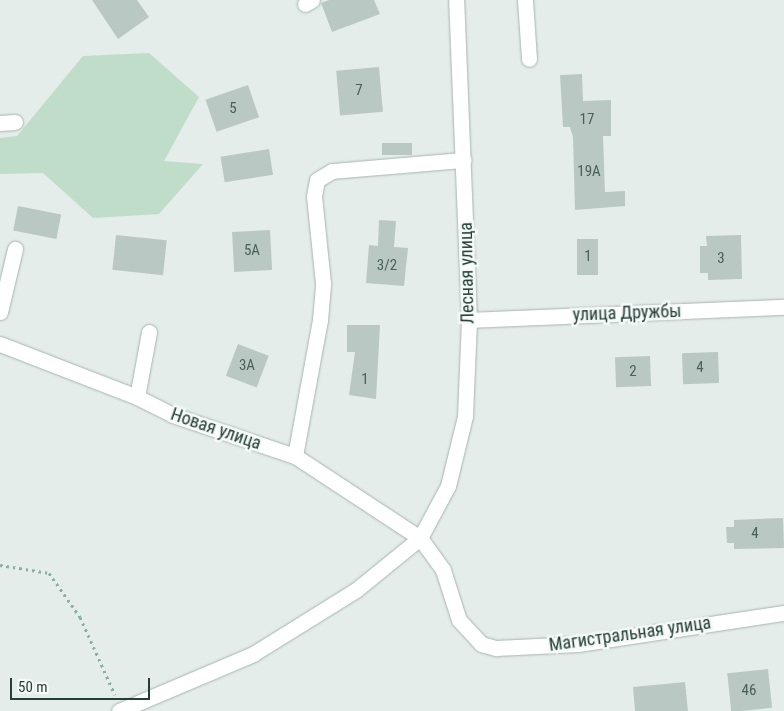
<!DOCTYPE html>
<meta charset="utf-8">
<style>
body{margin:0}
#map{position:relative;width:784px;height:711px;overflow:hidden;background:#e4edea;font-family:"Roboto Condensed",sans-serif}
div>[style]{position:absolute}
.green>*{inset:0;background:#bfddc8}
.building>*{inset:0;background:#bac8c3;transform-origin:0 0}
.path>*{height:3px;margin-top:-1.5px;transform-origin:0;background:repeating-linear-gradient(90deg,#86afa5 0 2.5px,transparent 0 6.5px)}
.roads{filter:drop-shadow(0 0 1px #a7b5b1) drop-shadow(0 0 1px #a7b5b1)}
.minor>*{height:15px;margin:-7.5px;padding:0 7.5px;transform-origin:7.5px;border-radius:7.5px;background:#fff}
span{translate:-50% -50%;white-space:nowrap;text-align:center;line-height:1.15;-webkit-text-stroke:5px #f5f9f7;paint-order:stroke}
.number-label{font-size:15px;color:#4a605b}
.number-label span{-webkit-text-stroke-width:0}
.street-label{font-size:18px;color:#243e38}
.scale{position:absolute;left:10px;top:678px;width:140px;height:22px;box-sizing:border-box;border:2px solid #243e38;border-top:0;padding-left:6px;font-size:15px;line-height:18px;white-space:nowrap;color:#243e38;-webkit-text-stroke:4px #f5f9f7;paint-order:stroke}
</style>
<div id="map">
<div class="green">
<div style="clip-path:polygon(149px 53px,199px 97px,164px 161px,203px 164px,159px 214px,93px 218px,43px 173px,0 174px,0 138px,17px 136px,83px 56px)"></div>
</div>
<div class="building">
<div style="clip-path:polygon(92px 0,137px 0,149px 17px,118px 39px)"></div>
<div style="clip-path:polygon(329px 0,374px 0,380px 14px,332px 32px,321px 3px)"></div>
<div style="left:379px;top:67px;width:45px;height:43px;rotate:85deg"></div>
<div style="clip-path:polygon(582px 74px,583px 101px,611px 100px,611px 136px,603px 136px,605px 192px,625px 191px,625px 206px,575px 210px,573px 137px,570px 127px,563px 127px,560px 75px)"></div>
<div style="left:248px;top:85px;width:34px;height:45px;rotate:71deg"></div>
<div style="left:412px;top:143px;width:12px;height:30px;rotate:90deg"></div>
<div style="left:269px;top:149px;width:26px;height:49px;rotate:81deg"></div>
<div style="left:18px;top:206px;width:44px;height:25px;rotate:11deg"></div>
<div style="clip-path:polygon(379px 220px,396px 221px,394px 247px,408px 248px,404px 286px,366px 283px,369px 245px,378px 246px)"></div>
<div style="left:270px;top:230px;width:40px;height:38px;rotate:87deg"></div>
<div style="left:116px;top:235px;width:51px;height:35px;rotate:6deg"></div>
<div style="clip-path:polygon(741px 235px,742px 279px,708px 280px,708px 273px,700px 273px,700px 246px,707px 246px,706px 236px)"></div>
<div style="left:577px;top:239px;width:21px;height:36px"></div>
<div style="clip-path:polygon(347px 325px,380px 325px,376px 399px,349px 395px,355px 352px,347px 352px)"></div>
<div style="left:238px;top:344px;width:33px;height:34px;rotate:21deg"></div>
<div style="left:718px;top:352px;width:31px;height:36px;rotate:88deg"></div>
<div style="left:650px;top:356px;width:30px;height:35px;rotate:88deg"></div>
<div style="clip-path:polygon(783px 518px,784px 548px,734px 549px,734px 543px,727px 543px,726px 527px,734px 527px,734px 520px)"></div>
<div style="left:768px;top:669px;width:39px;height:41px;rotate:84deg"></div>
<div style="clip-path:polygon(685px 682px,688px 711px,635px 711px,633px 687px)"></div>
</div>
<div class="path">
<div style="left:0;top:565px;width:50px;rotate:9.3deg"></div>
<div style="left:49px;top:573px;width:54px;rotate:54.8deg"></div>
<div style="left:80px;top:617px;width:85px;rotate:65.8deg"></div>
</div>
<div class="roads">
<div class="minor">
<div style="left:525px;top:0;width:59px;rotate:86.1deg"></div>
<div style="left:305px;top:4px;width:8px;rotate:-30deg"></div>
<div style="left:0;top:123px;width:15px;rotate:-4deg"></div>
<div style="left:0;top:312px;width:65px;rotate:-76.6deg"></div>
<div style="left:469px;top:320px;width:315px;rotate:-2.4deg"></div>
<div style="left:0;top:344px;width:147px;rotate:21.1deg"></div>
<div style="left:137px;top:397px;width:40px;rotate:26.6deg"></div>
<div style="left:173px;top:415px;width:129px;rotate:18.6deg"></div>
<div style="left:295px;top:456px;width:149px;rotate:33.3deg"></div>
<div style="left:420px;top:538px;width:39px;rotate:54deg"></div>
<div style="left:443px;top:570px;width:52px;rotate:72.3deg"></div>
<div style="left:459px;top:620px;width:33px;rotate:47deg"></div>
<div style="left:481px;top:644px;width:16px;rotate:15deg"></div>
<div style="left:496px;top:648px;width:82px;rotate:-2.8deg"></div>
<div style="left:578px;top:644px;width:208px;rotate:-8.6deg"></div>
<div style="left:137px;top:397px;width:66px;rotate:-79.5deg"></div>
<div style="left:295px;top:456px;width:138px;rotate:-79.6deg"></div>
<div style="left:320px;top:320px;width:37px;rotate:-85deg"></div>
<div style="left:323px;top:283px;width:87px;rotate:-95.9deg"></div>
<div style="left:314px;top:196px;width:16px;rotate:-79deg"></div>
<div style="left:317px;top:180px;width:17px;rotate:-31deg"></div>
<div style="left:332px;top:171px;width:132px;rotate:-4.8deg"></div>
<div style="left:119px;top:711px;width:146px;rotate:-23deg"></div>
<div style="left:253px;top:654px;width:121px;rotate:-31.9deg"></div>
<div style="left:356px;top:590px;width:82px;rotate:-39.1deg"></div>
<div style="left:420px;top:538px;width:59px;rotate:-61.7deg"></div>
<div style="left:448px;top:486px;width:72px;rotate:-76.3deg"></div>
<div style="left:465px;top:416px;width:96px;rotate:-87.6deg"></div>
<div style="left:469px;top:320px;width:320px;rotate:-92.3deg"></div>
</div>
</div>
<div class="number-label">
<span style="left:359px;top:91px">7</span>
<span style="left:233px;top:109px">5</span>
<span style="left:587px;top:120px">17</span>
<span style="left:589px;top:172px">19А</span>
<span style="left:252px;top:251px">5А</span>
<span style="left:588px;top:257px">1</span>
<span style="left:721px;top:259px">3</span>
<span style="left:387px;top:266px">3/2</span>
<span style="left:247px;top:366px">3А</span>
<span style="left:700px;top:368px">4</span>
<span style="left:633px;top:372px">2</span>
<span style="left:365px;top:380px">1</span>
<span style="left:755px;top:534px">4</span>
<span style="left:749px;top:691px">46</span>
</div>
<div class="street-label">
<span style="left:467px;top:273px;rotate:-91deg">Лесная улица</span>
<span style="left:627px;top:313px;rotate:-2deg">улица Дружбы</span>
<span style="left:216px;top:429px;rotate:19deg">Новая улица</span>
<span style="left:630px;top:634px;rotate:-8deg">Магистральная улица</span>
</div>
<div class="scale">50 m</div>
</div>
